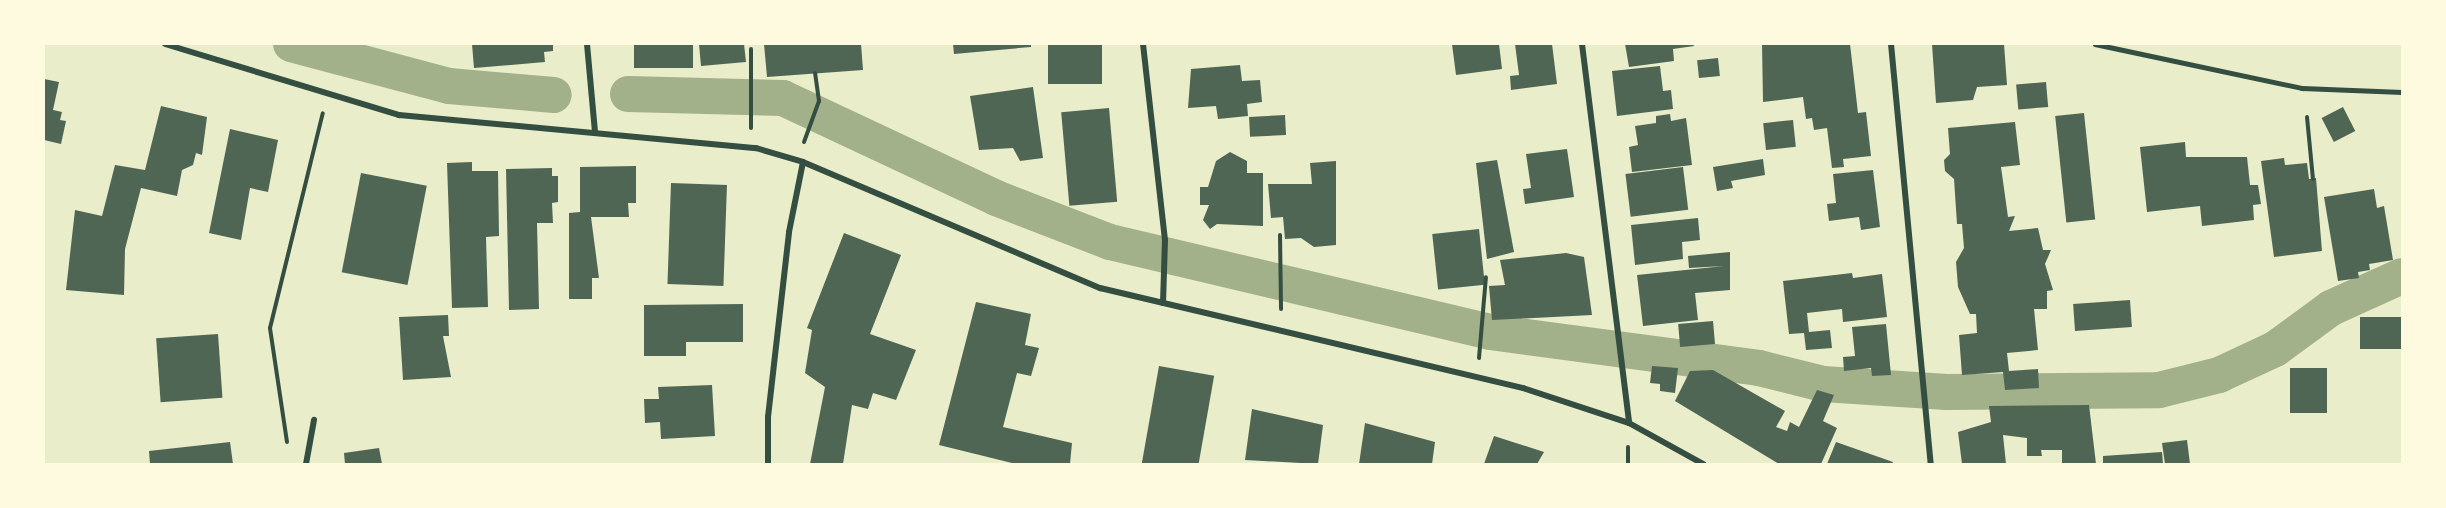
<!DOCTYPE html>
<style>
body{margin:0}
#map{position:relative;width:2446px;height:508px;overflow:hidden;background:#e9edc9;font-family:"Golos Text",sans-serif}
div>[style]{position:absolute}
.canal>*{height:36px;margin:-18px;padding:0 18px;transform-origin:18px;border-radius:18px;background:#a3b18a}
.building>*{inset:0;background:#4f6655;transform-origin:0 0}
.path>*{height:4px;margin:-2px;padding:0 2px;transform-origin:2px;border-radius:2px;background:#344e41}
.service>*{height:4.5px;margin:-2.25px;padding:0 2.25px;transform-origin:2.25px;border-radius:2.25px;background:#344e41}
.minor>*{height:6px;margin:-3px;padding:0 3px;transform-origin:3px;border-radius:3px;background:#344e41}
span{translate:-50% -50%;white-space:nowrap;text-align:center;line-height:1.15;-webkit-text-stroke:6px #fefae0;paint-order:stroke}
.frame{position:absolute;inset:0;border:45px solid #fefae0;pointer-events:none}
</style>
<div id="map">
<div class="canal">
<div style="left:291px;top:44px;width:163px;rotate:14.9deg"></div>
<div style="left:449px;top:86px;width:105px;rotate:4.9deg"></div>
<div style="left:628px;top:94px;width:155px;rotate:1.5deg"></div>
<div style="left:783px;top:98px;width:235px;rotate:25.1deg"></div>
<div style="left:996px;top:198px;width:122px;rotate:21.1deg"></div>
<div style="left:1110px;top:242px;width:391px;rotate:13.3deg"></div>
<div style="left:1490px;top:332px;width:271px;rotate:7.6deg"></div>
<div style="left:1759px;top:368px;width:66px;rotate:14deg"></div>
<div style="left:1823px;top:384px;width:124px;rotate:3.7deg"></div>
<div style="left:1947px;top:392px;width:212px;rotate:-0.5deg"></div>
<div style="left:2159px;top:390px;width:62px;rotate:-14deg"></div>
<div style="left:2219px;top:375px;width:62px;rotate:-24.9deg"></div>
<div style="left:2275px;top:349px;width:69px;rotate:-36.2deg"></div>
<div style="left:2331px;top:308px;width:78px;rotate:-24.3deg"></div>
</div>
<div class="building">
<div style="clip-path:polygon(472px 44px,553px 44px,553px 51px,544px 52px,545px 62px,474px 68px)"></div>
<div style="left:634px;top:44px;width:59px;height:24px"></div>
<div style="clip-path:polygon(699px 44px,744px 44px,746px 62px,701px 66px)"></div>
<div style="clip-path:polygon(764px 44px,861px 44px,863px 70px,767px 77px)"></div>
<div style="clip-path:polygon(953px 44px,1031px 44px,1031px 47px,954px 54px)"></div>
<div style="left:1048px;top:44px;width:54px;height:40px"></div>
<div style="clip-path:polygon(1452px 44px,1499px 44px,1502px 69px,1456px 75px)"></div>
<div style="clip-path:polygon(1515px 44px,1552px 44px,1557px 84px,1511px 90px,1510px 76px,1519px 75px)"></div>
<div style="clip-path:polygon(1625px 44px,1693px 44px,1694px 46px,1673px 49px,1674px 61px,1629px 67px)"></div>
<div style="clip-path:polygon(1762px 44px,1850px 44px,1858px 113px,1866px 112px,1871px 156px,1843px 159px,1844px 167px,1832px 168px,1827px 128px,1814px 130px,1812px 118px,1806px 119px,1803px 97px,1763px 102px)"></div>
<div style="clip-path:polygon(1932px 44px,2004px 44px,2007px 85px,1977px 87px,1973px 100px,1936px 103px)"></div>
<div style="left:1718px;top:58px;width:18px;height:21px;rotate:84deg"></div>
<div style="clip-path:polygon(1240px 65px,1242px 81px,1260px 80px,1262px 102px,1247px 104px,1248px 116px,1218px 119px,1216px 106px,1188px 108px,1191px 69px)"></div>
<div style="clip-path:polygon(1660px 66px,1663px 91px,1671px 90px,1673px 109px,1617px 116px,1612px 71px)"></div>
<div style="clip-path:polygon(44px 79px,59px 82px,53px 110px,62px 112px,60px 120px,66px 121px,61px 144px,44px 140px)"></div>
<div style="left:2046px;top:82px;width:25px;height:30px;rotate:85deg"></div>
<div style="clip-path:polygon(1033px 87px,1043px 158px,1020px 161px,1013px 148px,979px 150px,970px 96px)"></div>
<div style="clip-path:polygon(161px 106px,207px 117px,202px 155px,196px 153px,193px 165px,182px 170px,177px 196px,141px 188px,125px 249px,124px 295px,66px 290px,75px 210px,102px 216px,115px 165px,145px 170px)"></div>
<div style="left:2343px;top:107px;width:27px;height:24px;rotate:63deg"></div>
<div style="left:1109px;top:108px;width:94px;height:48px;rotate:85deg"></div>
<div style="left:2084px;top:113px;width:107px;height:29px;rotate:84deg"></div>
<div style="clip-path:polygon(1670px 114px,1671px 121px,1686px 118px,1692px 165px,1632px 172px,1629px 147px,1638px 145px,1635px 126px,1656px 123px,1656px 116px)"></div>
<div style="left:1285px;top:115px;width:20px;height:36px;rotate:87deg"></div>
<div style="left:1793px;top:120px;width:27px;height:30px;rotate:84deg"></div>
<div style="clip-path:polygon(2015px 122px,2020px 165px,2001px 167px,2008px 217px,2015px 216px,2009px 231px,2038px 228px,2043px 250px,2051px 250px,2045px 264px,2053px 290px,2047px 291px,2047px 309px,2034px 309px,2038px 350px,2007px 353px,2009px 371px,2038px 369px,2039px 388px,2005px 390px,2003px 372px,1962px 375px,1959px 335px,1977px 333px,1976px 314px,1970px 314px,1958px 287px,1956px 262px,1964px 248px,1962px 224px,1957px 224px,1954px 179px,1945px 171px,1944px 160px,1950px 154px,1948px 128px)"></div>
<div style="clip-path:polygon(230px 129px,278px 140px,268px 192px,250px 188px,241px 240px,209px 233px)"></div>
<div style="clip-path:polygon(2185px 142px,2186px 157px,2247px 157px,2250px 185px,2258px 185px,2261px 204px,2253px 205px,2254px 220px,2202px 226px,2200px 206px,2147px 212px,2140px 147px)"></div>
<div style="clip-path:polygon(1567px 149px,1574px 197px,1525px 204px,1523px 189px,1531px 188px,1526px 154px)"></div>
<div style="clip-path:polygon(1230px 152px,1247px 161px,1247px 173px,1263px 173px,1263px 226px,1217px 224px,1210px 229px,1203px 220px,1209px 205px,1200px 205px,1200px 187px,1208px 187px,1216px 161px)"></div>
<div style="clip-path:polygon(2284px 158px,2285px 165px,2307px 163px,2309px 179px,2316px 178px,2322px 251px,2274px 257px,2261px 161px)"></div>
<div style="clip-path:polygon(1763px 159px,1765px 175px,1731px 181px,1733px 188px,1717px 191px,1713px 167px)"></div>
<div style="clip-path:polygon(1497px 160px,1514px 252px,1487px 259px,1476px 163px)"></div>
<div style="clip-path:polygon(1336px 161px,1336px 245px,1314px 247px,1301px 238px,1285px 239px,1283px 217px,1271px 218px,1268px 184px,1312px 184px,1310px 163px)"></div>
<div style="clip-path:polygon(472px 162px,472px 171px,498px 171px,499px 236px,486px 237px,488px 307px,452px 308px,447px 163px)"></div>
<div style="clip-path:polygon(636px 166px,636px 203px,628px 203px,629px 217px,591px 217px,599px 278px,592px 278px,592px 299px,569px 299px,569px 213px,580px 212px,580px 167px)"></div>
<div style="left:1683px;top:167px;width:43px;height:58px;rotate:83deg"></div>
<div style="clip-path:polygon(552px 168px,552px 176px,558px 176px,558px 202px,552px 203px,553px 223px,537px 223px,539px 309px,509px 310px,506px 169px)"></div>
<div style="clip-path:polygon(1873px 170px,1880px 227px,1861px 230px,1859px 217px,1829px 221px,1827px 204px,1836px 203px,1833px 174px)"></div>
<div style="left:361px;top:173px;width:67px;height:101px;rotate:11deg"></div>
<div style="left:671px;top:183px;width:56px;height:101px;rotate:2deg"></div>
<div style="clip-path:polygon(2374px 189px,2377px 208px,2384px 206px,2393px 260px,2369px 264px,2370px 270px,2358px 272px,2359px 278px,2338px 281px,2324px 197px)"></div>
<div style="clip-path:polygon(1698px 218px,1700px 240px,1682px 242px,1683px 259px,1635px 265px,1631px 225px)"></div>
<div style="left:1479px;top:229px;width:56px;height:47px;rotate:84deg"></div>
<div style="clip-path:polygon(844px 233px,901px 255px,870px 334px,916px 350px,896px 400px,873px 393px,868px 409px,852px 405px,843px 464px,810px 464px,825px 387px,805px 373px,812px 330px,807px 328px)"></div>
<div style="clip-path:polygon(1730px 252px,1730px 290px,1695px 293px,1698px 320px,1643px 326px,1637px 275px,1724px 266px,1689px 268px,1688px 256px)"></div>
<div style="clip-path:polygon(1566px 253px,1584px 257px,1592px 315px,1492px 320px,1489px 286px,1505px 285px,1500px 260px)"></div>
<div style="clip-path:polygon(1852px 273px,1853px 278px,1882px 274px,1887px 317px,1843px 322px,1842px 309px,1807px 313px,1809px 332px,1830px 330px,1832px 348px,1806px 350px,1804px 333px,1789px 334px,1783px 281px)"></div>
<div style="left:2130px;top:300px;width:27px;height:57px;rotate:86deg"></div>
<div style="clip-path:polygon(976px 302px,1031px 314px,1025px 345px,1039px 348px,1031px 376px,1017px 373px,1003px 427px,1072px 443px,1070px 464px,1016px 464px,939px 445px)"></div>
<div style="clip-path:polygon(743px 304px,743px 342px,686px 342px,686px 356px,644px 356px,644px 305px)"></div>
<div style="clip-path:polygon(448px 315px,449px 336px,443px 336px,451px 377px,403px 380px,399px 317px)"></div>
<div style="left:2402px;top:317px;width:32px;height:42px;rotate:90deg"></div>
<div style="left:1713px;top:321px;width:23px;height:35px;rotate:85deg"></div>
<div style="clip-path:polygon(1886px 324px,1891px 375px,1872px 376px,1871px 368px,1844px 371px,1843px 357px,1855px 356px,1852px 327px)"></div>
<div style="left:218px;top:334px;width:64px;height:62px;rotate:86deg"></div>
<div style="left:1159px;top:366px;width:56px;height:100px;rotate:10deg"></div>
<div style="clip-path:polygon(1652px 366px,1678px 368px,1675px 393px,1660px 391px,1660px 384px,1650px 383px)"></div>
<div style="left:2327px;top:368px;width:45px;height:37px;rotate:90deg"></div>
<div style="clip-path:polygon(1713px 370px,1785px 411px,1776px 427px,1787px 431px,1790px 422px,1799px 427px,1817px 390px,1834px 395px,1823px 421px,1837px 428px,1821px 464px,1779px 464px,1675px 401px,1690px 371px)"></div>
<div style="clip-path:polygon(712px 385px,715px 436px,661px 439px,660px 422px,645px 423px,644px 399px,659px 399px,658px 387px)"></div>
<div style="clip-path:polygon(2089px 405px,2096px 464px,2062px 464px,2062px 450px,2041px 450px,2042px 456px,2027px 456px,2027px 438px,2003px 435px,2006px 464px,1962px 464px,1958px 432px,1991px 422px,1989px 406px)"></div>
<div style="clip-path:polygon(1252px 409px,1323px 425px,1318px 464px,1245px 460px)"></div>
<div style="clip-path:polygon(1365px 423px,1435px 442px,1432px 464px,1359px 464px)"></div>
<div style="clip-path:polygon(1494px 436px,1544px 452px,1537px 464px,1484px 464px)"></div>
<div style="clip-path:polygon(2187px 440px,2190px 464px,2165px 464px,2162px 443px)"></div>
<div style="clip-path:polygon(230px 442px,233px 464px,150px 464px,149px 451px)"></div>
<div style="clip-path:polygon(1836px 442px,1893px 462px,1892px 464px,1827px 464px)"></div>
<div style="clip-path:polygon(379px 448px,382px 464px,345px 464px,344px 453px)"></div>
<div style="clip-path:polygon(2162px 452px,2163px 464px,2103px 464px,2103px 456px)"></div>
</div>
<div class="path">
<div style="left:751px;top:49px;width:79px;rotate:90deg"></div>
<div style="left:2307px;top:117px;width:62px;rotate:84.5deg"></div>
<div style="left:804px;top:142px;width:44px;rotate:-69.9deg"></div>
<div style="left:819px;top:101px;width:28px;rotate:-98deg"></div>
<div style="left:1280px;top:235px;width:74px;rotate:89.2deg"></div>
<div style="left:1479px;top:358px;width:81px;rotate:-85.1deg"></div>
<div style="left:287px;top:442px;width:115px;rotate:-98.5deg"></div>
<div style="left:270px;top:328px;width:221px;rotate:-76.2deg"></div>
<div style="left:1628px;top:464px;width:17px;rotate:-90deg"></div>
</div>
<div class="service">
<div style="left:2095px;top:44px;width:212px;rotate:12deg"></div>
<div style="left:2302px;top:88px;width:100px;rotate:2.3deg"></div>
</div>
<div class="minor">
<div style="left:165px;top:44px;width:245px;rotate:16.9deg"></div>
<div style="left:399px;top:115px;width:359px;rotate:5.3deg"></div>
<div style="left:756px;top:148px;width:49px;rotate:16.6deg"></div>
<div style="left:803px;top:162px;width:323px;rotate:23deg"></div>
<div style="left:1100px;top:288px;width:435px;rotate:13.3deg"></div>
<div style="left:1523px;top:388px;width:112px;rotate:18.3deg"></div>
<div style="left:1629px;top:423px;width:85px;rotate:29deg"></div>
<div style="left:587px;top:44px;width:88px;rotate:84.8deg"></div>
<div style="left:1143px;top:44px;width:197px;rotate:83.6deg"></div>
<div style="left:1165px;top:240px;width:63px;rotate:91.8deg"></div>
<div style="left:1582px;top:44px;width:382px;rotate:82.9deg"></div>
<div style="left:1891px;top:44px;width:422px;rotate:84.6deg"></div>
<div style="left:306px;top:464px;width:45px;rotate:-79.7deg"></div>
<div style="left:768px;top:464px;width:47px;rotate:-90deg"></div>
<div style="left:768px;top:417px;width:186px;rotate:-83.5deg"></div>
<div style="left:789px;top:232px;width:71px;rotate:-78.7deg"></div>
</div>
<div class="frame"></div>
</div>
